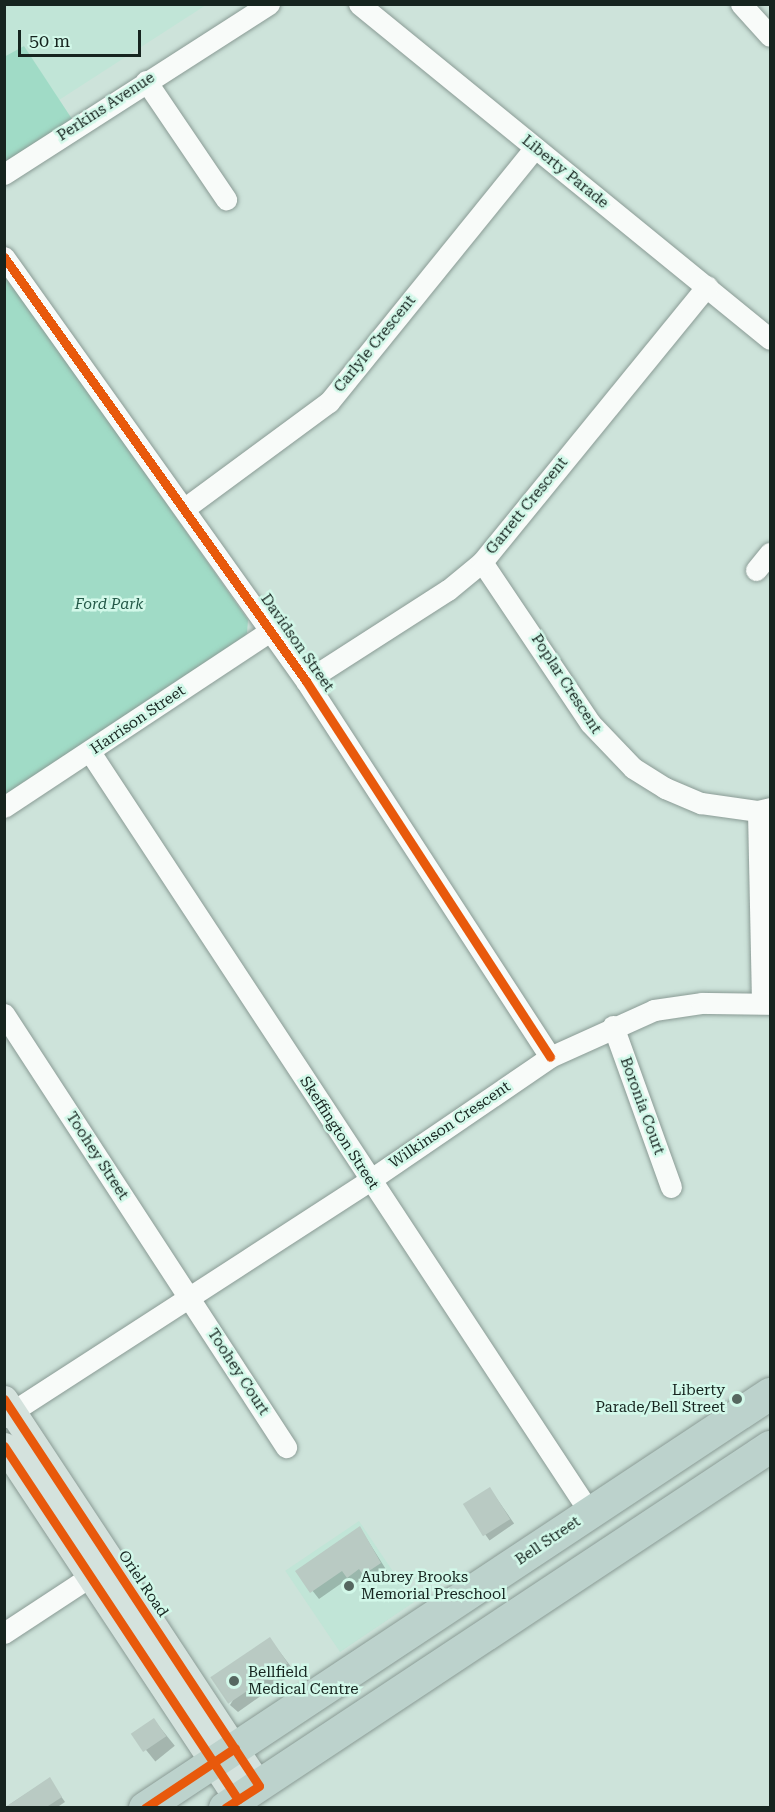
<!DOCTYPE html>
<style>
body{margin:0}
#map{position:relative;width:775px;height:1812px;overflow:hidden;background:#cde3da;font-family:"Roboto Serif",serif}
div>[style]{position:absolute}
.built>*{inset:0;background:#c1e5d7;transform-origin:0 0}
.green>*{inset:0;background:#a0dbc6}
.shadow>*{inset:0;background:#0003;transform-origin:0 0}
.building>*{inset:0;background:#b9cac3;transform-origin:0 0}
.roads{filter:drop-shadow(0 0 2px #8a9b95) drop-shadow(0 0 2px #8a9b95)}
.minor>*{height:21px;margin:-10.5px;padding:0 10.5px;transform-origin:10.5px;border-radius:10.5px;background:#f8fbf9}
.major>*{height:27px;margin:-13.5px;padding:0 13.5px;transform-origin:13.5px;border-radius:13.5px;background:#d4e2dd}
.highway>*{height:32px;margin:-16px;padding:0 16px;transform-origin:16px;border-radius:16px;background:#bcd2cc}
.cycleway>*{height:9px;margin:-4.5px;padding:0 4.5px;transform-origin:4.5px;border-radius:4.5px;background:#e8590c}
.dots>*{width:16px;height:16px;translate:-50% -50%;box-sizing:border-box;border:3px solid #d2f8e9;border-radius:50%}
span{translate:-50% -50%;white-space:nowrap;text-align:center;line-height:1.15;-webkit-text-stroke:5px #d2f8e9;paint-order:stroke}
.street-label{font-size:15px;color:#16241f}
.park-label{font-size:15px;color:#245948;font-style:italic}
.poi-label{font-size:15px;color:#16241f}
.right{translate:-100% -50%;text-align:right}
.left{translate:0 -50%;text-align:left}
.frame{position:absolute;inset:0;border:6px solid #16241f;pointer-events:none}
.scale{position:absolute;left:18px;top:30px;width:123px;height:27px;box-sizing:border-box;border:3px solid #16241f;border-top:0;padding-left:8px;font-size:18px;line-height:21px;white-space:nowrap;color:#16241f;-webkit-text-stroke:4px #d2f8e9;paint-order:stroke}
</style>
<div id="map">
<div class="built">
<div style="clip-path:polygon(5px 5px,206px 5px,59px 100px,24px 46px,5px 57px)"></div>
<div style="left:359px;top:1521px;width:98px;height:89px;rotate:56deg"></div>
</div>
<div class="green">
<div style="clip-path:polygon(24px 46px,72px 119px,4px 165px,4px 57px)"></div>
<div style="clip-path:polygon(4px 272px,248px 620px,247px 633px,241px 644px,4px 799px)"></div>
</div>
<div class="shadow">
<div style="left:490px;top:1489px;width:42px;height:30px;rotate:55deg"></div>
<div style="clip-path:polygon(360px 1528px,387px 1571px,372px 1582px,366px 1576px,355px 1584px,349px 1578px,319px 1599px,297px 1571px)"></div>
<div style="clip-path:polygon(270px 1639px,295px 1672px,238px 1712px,230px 1705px)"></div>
<div style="left:154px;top:1720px;width:33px;height:25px;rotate:51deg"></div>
<div style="clip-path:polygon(49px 1779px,65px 1802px,56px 1808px,4px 1808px)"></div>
</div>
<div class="building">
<div style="left:490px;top:1487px;width:38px;height:32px;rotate:58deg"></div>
<div style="clip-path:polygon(360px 1526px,381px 1563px,363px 1575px,359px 1569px,347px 1578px,342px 1571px,310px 1593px,295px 1571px)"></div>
<div style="left:270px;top:1637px;width:32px;height:72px;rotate:56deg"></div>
<div style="left:154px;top:1718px;width:22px;height:28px;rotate:56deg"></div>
<div style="clip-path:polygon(50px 1777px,62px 1797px,45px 1808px,4px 1808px)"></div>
</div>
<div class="roads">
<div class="minor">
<div style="left:359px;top:4px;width:530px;rotate:39.18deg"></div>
<div style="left:741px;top:4px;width:43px;rotate:47.8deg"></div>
<div style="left:146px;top:81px;width:143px;rotate:55.9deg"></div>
<div style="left:4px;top:174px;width:315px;rotate:-32.7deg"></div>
<div style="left:4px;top:257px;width:521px;rotate:54.54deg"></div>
<div style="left:306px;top:681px;width:448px;rotate:57deg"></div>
<div style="left:185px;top:508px;width:179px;rotate:-36.4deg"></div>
<div style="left:329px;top:402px;width:327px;rotate:-51deg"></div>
<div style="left:482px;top:562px;width:194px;rotate:56.1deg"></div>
<div style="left:590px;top:723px;width:62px;rotate:46.3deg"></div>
<div style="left:633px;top:768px;width:38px;rotate:32deg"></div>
<div style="left:665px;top:788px;width:39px;rotate:23deg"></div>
<div style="left:701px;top:803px;width:58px;rotate:8deg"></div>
<div style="left:758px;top:811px;width:12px;rotate:-14deg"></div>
<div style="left:756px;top:570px;width:22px;rotate:-51deg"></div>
<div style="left:306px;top:681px;width:169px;rotate:-32.7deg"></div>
<div style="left:448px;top:590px;width:44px;rotate:-39.5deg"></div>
<div style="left:482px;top:562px;width:356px;rotate:-50.8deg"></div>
<div style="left:90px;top:752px;width:911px;rotate:56.69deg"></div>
<div style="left:4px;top:807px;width:319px;rotate:-33.5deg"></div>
<div style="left:758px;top:811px;width:192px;rotate:88.8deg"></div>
<div style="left:4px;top:1014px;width:517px;rotate:56.93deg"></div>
<div style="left:613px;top:1026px;width:171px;rotate:70.2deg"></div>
<div style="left:4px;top:1417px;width:436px;rotate:-32.9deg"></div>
<div style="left:370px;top:1180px;width:218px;rotate:-34.3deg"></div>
<div style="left:550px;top:1057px;width:114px;rotate:-24.3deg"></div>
<div style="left:654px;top:1010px;width:49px;rotate:-8.3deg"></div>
<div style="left:702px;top:1003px;width:68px;rotate:0.8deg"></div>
<div style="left:4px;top:1633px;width:118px;rotate:-33.3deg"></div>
</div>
<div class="major">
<div style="left:4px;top:1399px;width:463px;rotate:56.6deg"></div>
<div style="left:4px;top:1446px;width:424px;rotate:56.5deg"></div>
</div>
<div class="highway">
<div style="left:145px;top:1808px;width:750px;rotate:-33.52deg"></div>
<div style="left:225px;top:1808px;width:654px;rotate:-33.52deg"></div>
</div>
</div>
<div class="cycleway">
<div style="left:4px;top:257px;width:521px;rotate:54.54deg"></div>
<div style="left:306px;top:681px;width:448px;rotate:57deg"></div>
<div style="left:4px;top:1399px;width:463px;rotate:56.6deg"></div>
<div style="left:259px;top:1786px;width:40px;rotate:147.1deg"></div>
<div style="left:4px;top:1446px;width:424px;rotate:56.5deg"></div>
<div style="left:145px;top:1808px;width:108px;rotate:-33.7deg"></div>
</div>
<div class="dots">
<div style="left:737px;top:1399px;background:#566760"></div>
<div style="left:349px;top:1586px;background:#566760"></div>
<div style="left:234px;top:1681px;background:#566760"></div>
</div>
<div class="street-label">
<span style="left:106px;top:107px;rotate:-33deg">Perkins Avenue</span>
<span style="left:565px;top:172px;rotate:39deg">Liberty Parade</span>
<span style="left:375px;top:344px;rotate:-51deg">Carlyle Crescent</span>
<span style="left:527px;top:506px;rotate:-51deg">Garrett Crescent</span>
<span style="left:297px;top:643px;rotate:55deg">Davidson Street</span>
<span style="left:566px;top:684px;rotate:57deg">Poplar Crescent</span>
<span style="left:138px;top:720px;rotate:-34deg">Harrison Street</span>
<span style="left:642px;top:1106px;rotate:70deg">Boronia Court</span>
<span style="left:450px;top:1125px;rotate:-34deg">Wilkinson Crescent</span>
<span style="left:339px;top:1133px;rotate:57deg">Skeffington Street</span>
<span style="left:97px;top:1156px;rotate:57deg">Toohey Street</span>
<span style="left:238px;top:1372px;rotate:57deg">Toohey Court</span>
<span style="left:548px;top:1541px;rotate:-34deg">Bell Street</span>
<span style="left:143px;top:1584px;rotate:56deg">Oriel Road</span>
</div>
<div class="park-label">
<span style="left:109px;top:605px">Ford Park</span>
</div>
<div class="poi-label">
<span class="right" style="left:725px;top:1399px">Liberty<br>Parade/Bell Street</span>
<span class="left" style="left:361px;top:1586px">Aubrey Brooks<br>Memorial Preschool</span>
<span class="left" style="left:248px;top:1681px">Bellfield<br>Medical Centre</span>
</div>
<div class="frame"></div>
<div class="scale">50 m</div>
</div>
